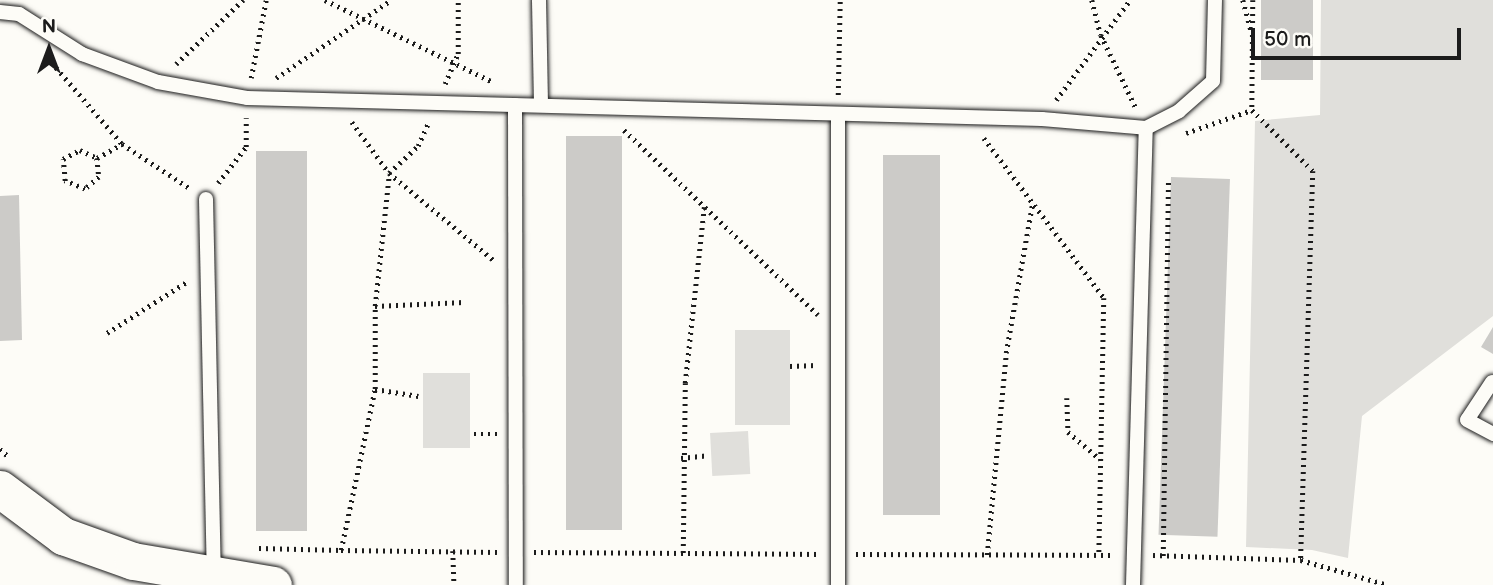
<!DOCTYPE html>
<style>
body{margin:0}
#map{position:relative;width:1493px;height:585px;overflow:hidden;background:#fdfcf7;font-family:"Balsamiq Sans",sans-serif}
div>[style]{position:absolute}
.green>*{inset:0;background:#e0dfdb;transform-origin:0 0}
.building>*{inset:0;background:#cccbc8;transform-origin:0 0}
.path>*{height:4.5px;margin-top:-2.25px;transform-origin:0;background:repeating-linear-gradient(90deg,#1c1c1c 0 2px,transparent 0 7px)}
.roads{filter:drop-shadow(0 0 2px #1c1c1c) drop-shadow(0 0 2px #1c1c1c)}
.service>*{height:14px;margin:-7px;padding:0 7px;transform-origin:7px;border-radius:7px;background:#fdfcf7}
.tertiary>*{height:37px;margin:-18.5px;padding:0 18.5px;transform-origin:18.5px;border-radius:18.5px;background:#fdfcf7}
span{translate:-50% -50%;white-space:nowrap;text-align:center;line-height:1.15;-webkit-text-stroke:6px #fdfcf7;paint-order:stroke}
.north{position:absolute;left:14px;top:14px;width:70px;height:70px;-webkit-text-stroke:5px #fdfcf7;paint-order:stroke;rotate:0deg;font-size:19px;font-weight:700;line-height:28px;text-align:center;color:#1c1c1c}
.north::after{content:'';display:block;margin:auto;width:24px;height:32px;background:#1c1c1c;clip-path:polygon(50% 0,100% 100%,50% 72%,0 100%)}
.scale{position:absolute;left:1251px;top:28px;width:210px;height:32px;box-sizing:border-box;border:4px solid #1c1c1c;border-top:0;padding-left:9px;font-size:21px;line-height:24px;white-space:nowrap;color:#1c1c1c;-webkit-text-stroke:5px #fdfcf7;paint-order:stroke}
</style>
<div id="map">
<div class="green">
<div style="clip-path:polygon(1321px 0,1493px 0,1493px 316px,1362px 416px,1348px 558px,1312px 550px,1246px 547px,1255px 121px,1320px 115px)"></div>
<div style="left:790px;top:330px;width:95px;height:55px;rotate:90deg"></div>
<div style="left:423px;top:373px;width:47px;height:75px"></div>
<div style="left:748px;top:431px;width:43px;height:38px;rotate:87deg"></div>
</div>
<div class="building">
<div style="left:1261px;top:0;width:52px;height:80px"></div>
<div style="left:566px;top:136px;width:56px;height:394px"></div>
<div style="left:256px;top:151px;width:51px;height:380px"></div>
<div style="left:883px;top:155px;width:57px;height:360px"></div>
<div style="left:1171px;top:177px;width:59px;height:358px;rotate:2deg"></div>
<div style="clip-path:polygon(19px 195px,22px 340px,0 341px,0 196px)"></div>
<div style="clip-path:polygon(1493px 327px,1493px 354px,1481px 347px)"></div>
</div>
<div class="path">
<div style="left:325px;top:0;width:187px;rotate:26deg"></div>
<div style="left:1092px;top:0;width:36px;rotate:76deg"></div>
<div style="left:1101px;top:35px;width:81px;rotate:64.4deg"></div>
<div style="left:1243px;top:0;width:31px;rotate:75deg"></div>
<div style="left:1253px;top:0;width:110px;rotate:90.5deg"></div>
<div style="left:1252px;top:110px;width:86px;rotate:45deg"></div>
<div style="left:1313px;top:171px;width:389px;rotate:91.8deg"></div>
<div style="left:47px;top:57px;width:115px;rotate:49.2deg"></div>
<div style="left:122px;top:144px;width:82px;rotate:33.1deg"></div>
<div style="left:176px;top:64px;width:93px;rotate:-43.7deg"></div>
<div style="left:251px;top:78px;width:79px;rotate:-79.1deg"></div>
<div style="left:276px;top:78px;width:139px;rotate:-34.1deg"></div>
<div style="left:445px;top:84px;width:33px;rotate:-67deg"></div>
<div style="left:458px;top:54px;width:54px;rotate:-90deg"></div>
<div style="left:838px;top:95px;width:95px;rotate:-88.8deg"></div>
<div style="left:1056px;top:100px;width:124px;rotate:-53.5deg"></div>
<div style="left:352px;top:122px;width:63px;rotate:54deg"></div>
<div style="left:389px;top:173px;width:40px;rotate:-43deg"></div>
<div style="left:418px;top:146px;width:27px;rotate:-66deg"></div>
<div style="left:624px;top:130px;width:268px;rotate:43.6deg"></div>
<div style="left:1186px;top:133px;width:70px;rotate:-19.2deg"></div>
<div style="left:984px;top:138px;width:200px;rotate:53.1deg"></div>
<div style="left:1104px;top:298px;width:257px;rotate:91.1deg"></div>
<div style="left:97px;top:158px;width:19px;rotate:84deg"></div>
<div style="left:99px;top:177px;width:18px;rotate:139deg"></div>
<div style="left:85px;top:189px;width:22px;rotate:-158deg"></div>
<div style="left:65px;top:181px;width:22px;rotate:-95deg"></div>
<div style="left:63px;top:159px;width:19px;rotate:-28deg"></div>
<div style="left:80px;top:150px;width:19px;rotate:25deg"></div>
<div style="left:97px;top:158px;width:29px;rotate:-29deg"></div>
<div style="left:389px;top:173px;width:139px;rotate:39.8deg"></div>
<div style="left:218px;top:183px;width:46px;rotate:-52.1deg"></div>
<div style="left:246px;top:147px;width:29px;rotate:-90deg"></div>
<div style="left:375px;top:306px;width:133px;rotate:-83.9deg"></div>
<div style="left:107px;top:333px;width:96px;rotate:-32.7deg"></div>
<div style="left:790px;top:366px;width:27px;rotate:-2deg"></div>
<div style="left:375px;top:389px;width:83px;rotate:-90deg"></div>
<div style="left:375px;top:306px;width:89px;rotate:-2.6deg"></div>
<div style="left:1067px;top:398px;width:34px;rotate:88deg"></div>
<div style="left:1068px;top:432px;width:42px;rotate:40.2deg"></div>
<div style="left:474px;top:434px;width:24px"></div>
<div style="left:0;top:449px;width:12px;rotate:42deg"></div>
<div style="left:681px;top:458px;width:27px;rotate:-6deg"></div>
<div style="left:259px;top:548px;width:82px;rotate:1.4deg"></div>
<div style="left:341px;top:550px;width:165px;rotate:-78.1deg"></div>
<div style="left:375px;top:389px;width:44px;rotate:9.2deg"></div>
<div style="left:341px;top:550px;width:156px;rotate:0.7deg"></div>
<div style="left:453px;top:551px;width:34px;rotate:88deg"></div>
<div style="left:534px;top:552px;width:285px;rotate:0.4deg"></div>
<div style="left:683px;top:553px;width:170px;rotate:-89.3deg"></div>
<div style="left:685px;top:383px;width:177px;rotate:-83.8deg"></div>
<div style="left:856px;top:554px;width:257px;rotate:0.2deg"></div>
<div style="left:987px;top:555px;width:203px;rotate:-84.6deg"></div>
<div style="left:1006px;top:353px;width:150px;rotate:-80deg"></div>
<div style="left:1153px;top:555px;width:148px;rotate:1.9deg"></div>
<div style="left:1301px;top:560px;width:91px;rotate:16deg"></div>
<div style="left:1163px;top:556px;width:377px;rotate:-89.2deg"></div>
</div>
<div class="roads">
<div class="service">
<div style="left:539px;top:0;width:105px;rotate:88.9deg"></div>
<div style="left:0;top:12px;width:19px;rotate:6deg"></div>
<div style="left:19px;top:14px;width:75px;rotate:32.4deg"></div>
<div style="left:82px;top:54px;width:81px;rotate:20.2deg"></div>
<div style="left:158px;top:82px;width:90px;rotate:10.2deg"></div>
<div style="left:247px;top:98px;width:795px;rotate:1.51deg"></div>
<div style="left:1042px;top:119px;width:104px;rotate:4.9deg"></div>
<div style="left:515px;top:105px;width:480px;rotate:89.9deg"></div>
<div style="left:838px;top:117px;width:468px;rotate:90deg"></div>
<div style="left:206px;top:199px;width:376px;rotate:88.8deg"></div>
<div style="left:1492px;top:382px;width:45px;rotate:123.3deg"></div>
<div style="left:1467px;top:420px;width:30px;rotate:28deg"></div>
<div style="left:1133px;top:585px;width:457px;rotate:-88.4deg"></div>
<div style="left:1146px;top:128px;width:37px;rotate:-27deg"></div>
<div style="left:1179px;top:111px;width:45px;rotate:-41.4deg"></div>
<div style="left:1213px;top:81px;width:81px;rotate:-88.6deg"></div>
</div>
<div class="tertiary">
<div style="left:0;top:489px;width:79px;rotate:36.7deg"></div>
<div style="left:63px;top:536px;width:74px;rotate:19.7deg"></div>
<div style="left:133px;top:561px;width:142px;rotate:9.7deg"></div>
</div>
</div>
<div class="north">N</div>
<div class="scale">50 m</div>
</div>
